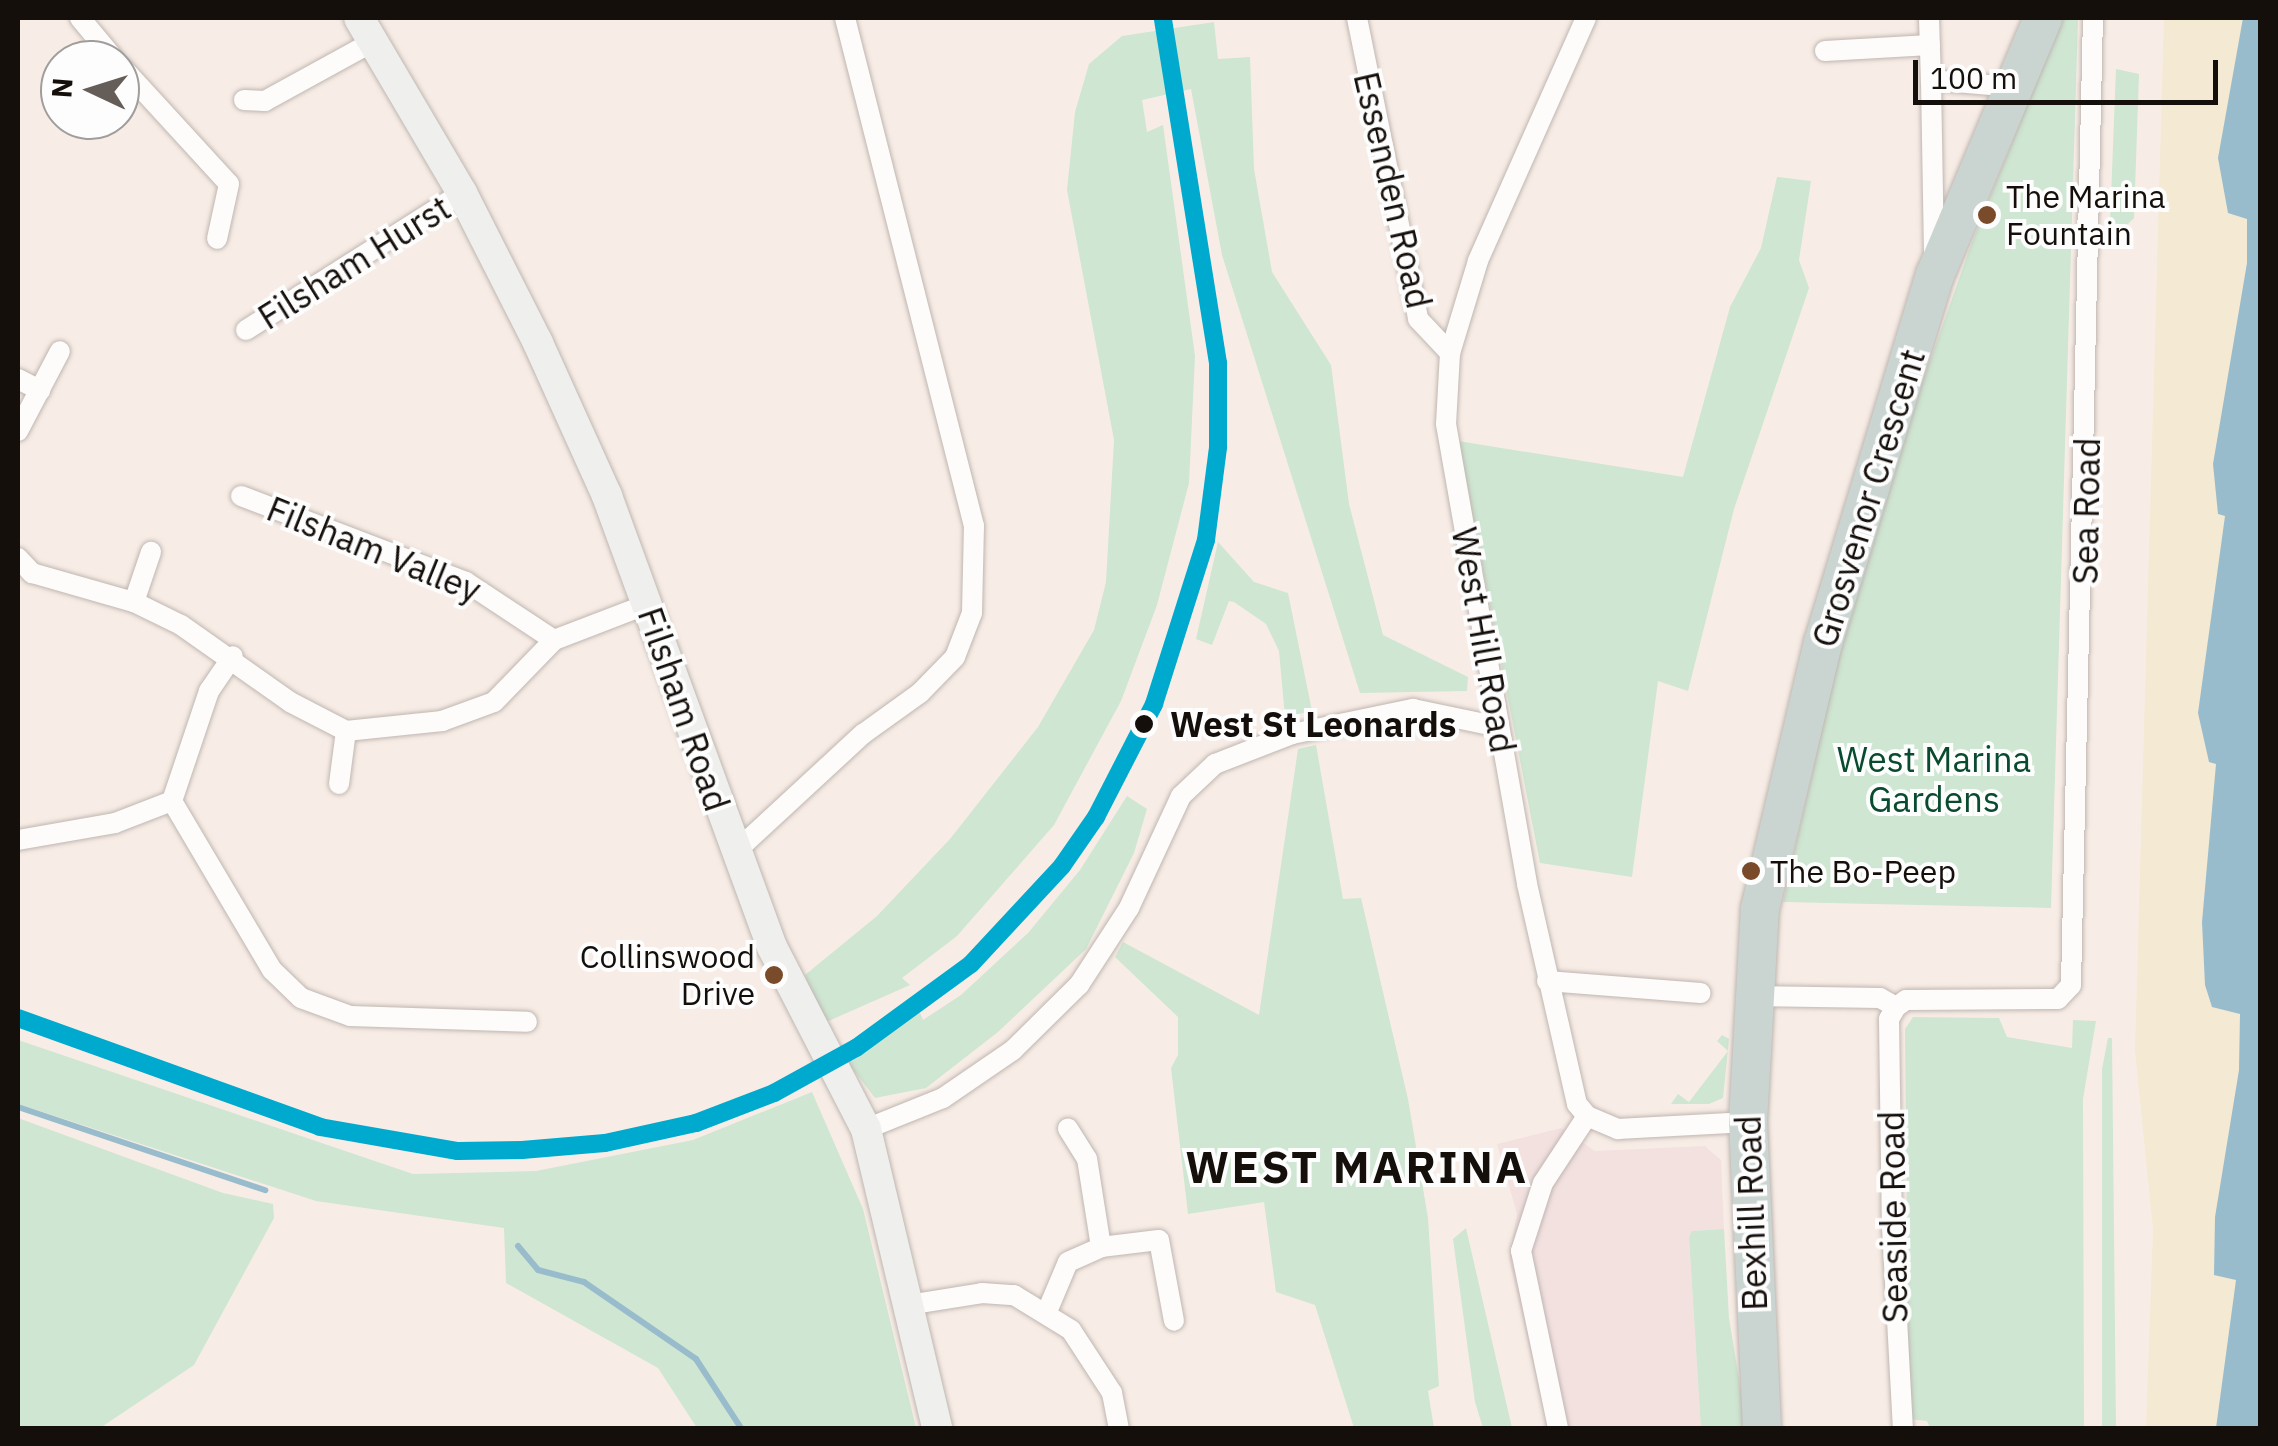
<!DOCTYPE html>
<style>
body{margin:0}
#map{position:relative;width:2278px;height:1446px;overflow:hidden;background:#f8ede6;font-family:"IBM Plex Sans",sans-serif}
div>[style]{position:absolute}
.commercial>*{inset:0;background:#f3e1e0}
.green>*{inset:0;background:#cee6d2}
.sand>*{inset:0;background:#f4e9d2}
.water>*{inset:0;background:#98bccc}
.stream>*{height:6px;margin:-3px;padding:0 3px;transform-origin:3px;border-radius:3px;background:#98bccc}
.roads{filter:drop-shadow(0 0 2px #bfb6b1) drop-shadow(0 0 2px #bfb6b1)}
.street>*{height:20px;margin:-10px;padding:0 10px;transform-origin:10px;border-radius:10px;background:#fefcfb}
.secondary>*{height:30px;margin:-15px;padding:0 15px;transform-origin:15px;border-radius:15px;background:#eff0ee}
.highway>*{height:38px;margin:-19px;padding:0 19px;transform-origin:19px;border-radius:19px;background:#cad5d2}
.rail-1>*{height:18px;margin:-9px;padding:0 9px;transform-origin:9px;border-radius:9px;background:#00a9ce}
.dots>*{width:28px;height:28px;translate:-50% -50%;box-sizing:border-box;border:5px solid #fdfdfd;border-radius:50%}
span{translate:-50% -50%;white-space:nowrap;text-align:center;line-height:1.15;-webkit-text-stroke:8px #fdfdfd;paint-order:stroke}
.bus-label{font-size:32px;color:#150f0b}
.left{translate:0 -50%;text-align:left}
.right{translate:-100% -50%;text-align:right}
.street-label{font-size:35px;color:#150f0b}
.stop-label{font-size:35px;color:#150f0b;font-weight:700}
.park-label{font-size:35px;color:#094b2f}
.district-label{font-size:45px;color:#150f0b;font-weight:700;letter-spacing:2.5px}
.frame{position:absolute;inset:0;border:20px solid #150f0b;pointer-events:none}
.north{position:absolute;left:40px;top:40px;width:100px;height:100px;box-sizing:border-box;background:#fdfdfd;border:2px solid #a09e9c;border-radius:50%;rotate:274deg;font-size:28px;font-weight:700;line-height:40px;text-align:center;color:#150f0b}
.north::after{content:'';display:block;margin:auto;width:35px;height:45px;background:#645d58;clip-path:polygon(50% 0,100% 100%,50% 72%,0 100%)}
.scale{position:absolute;left:1913px;top:60px;width:305px;height:45px;box-sizing:border-box;border:5px solid #150f0b;border-top:0;padding-left:12px;font-size:30px;line-height:35px;white-space:nowrap;color:#150f0b;-webkit-text-stroke:8px #fdfdfd;paint-order:stroke}
</style>
<div id="map">
<div class="commercial">
<div style="clip-path:polygon(1561px 1128px,1595px 1151px,1705px 1146px,1721px 1160px,1724px 1229px,1693px 1231px,1689px 1237px,1701px 1428px,1548px 1428px,1509px 1259px,1517px 1214px,1497px 1144px)"></div>
</div>
<div class="green">
<div style="clip-path:polygon(2062px 18px,2078px 18px,2051px 908px,1783px 902px,1842px 640px,1892px 469px,1972px 242px)"></div>
<div style="clip-path:polygon(1214px 22px,1218px 59px,1250px 57px,1254px 169px,1272px 272px,1331px 365px,1349px 504px,1383px 635px,1468px 677px,1467px 691px,1360px 693px,1222px 255px,1191px 89px,1142px 100px,1147px 132px,1163px 125px,1195px 356px,1189px 483px,1157px 605px,1121px 701px,1054px 825px,957px 936px,902px 978px,910px 985px,824px 1023px,805px 975px,877px 916px,950px 839px,1038px 727px,1094px 630px,1106px 582px,1114px 440px,1067px 190px,1075px 112px,1089px 64px,1122px 36px)"></div>
<div style="clip-path:polygon(2116px 69px,2139px 74px,2134px 218px,2127px 225px,2110px 223px)"></div>
<div style="clip-path:polygon(1777px 177px,1811px 181px,1799px 260px,1809px 288px,1734px 509px,1688px 691px,1658px 681px,1632px 877px,1540px 863px,1458px 441px,1683px 477px,1730px 307px,1761px 248px)"></div>
<div style="clip-path:polygon(1218px 542px,1254px 582px,1288px 593px,1312px 711px,1285px 717px,1279px 651px,1266px 624px,1234px 602px,1229px 601px,1212px 645px,1196px 639px)"></div>
<div style="clip-path:polygon(1316px 745px,1343px 899px,1361px 898px,1408px 1099px,1428px 1218px,1439px 1386px,1428px 1391px,1434px 1428px,1354px 1428px,1315px 1305px,1276px 1292px,1264px 1202px,1188px 1214px,1171px 1068px,1178px 1055px,1178px 1017px,1115px 957px,1123px 942px,1259px 1015px,1298px 749px)"></div>
<div style="clip-path:polygon(1127px 796px,1147px 809px,1134px 853px,1086px 949px,998px 1032px,926px 1088px,875px 1098px,845px 1059px,918px 1008px,923px 1020px,961px 995px,1028px 933px,1080px 870px)"></div>
<div style="clip-path:polygon(1913px 1017px,1999px 1018px,2007px 1037px,2072px 1048px,2073px 1020px,2096px 1021px,2083px 1099px,2084px 1428px,1930px 1428px,1927px 1421px,1909px 1419px,1905px 1029px)"></div>
<div style="clip-path:polygon(1722px 1035px,1729px 1039px,1723px 1098px,1709px 1104px,1671px 1104px,1678px 1094px,1689px 1102px,1728px 1051px,1717px 1041px)"></div>
<div style="clip-path:polygon(2108px 1038px,2112px 1038px,2116px 1428px,2102px 1428px,2102px 1069px)"></div>
<div style="clip-path:polygon(18px 1040px,413px 1174px,536px 1171px,693px 1140px,812px 1092px,863px 1209px,916px 1428px,697px 1428px,658px 1368px,506px 1283px,504px 1228px,316px 1201px,18px 1104px)"></div>
<div style="clip-path:polygon(18px 1118px,223px 1193px,273px 1204px,274px 1218px,194px 1365px,100px 1428px,18px 1428px)"></div>
<div style="clip-path:polygon(1466px 1228px,1512px 1428px,1483px 1428px,1475px 1402px,1453px 1239px)"></div>
<div style="clip-path:polygon(1724px 1229px,1729px 1318px,1747px 1428px,1701px 1428px,1689px 1237px,1692px 1231px)"></div>
</div>
<div class="sand">
<div style="clip-path:polygon(2164px 18px,2260px 18px,2260px 1428px,2146px 1428px,2153px 1229px,2135px 1051px)"></div>
</div>
<div class="water">
<div style="clip-path:polygon(2243px 18px,2260px 18px,2260px 1428px,2216px 1428px,2236px 1280px,2214px 1275px,2215px 1217px,2239px 1070px,2240px 1014px,2212px 1007px,2205px 985px,2202px 922px,2216px 764px,2209px 762px,2198px 713px,2225px 516px,2218px 514px,2213px 464px,2247px 263px,2247px 219px,2228px 213px,2218px 158px)"></div>
</div>
<div class="stream">
<div style="left:18px;top:1107px;width:261px;rotate:18.6deg"></div>
<div style="left:518px;top:1246px;width:31px;rotate:50deg"></div>
<div style="left:538px;top:1270px;width:48px;rotate:14.6deg"></div>
<div style="left:584px;top:1282px;width:136px;rotate:34.5deg"></div>
<div style="left:696px;top:1359px;width:82px;rotate:56.9deg"></div>
</div>
<div class="roads">
<div class="street">
<div style="left:80px;top:18px;width:55px;rotate:50.2deg"></div>
<div style="left:1357px;top:18px;width:307px;rotate:78.5deg"></div>
<div style="left:1418px;top:319px;width:47px;rotate:46.7deg"></div>
<div style="left:1586px;top:18px;width:266px;rotate:114deg"></div>
<div style="left:1478px;top:261px;width:96px;rotate:106.9deg"></div>
<div style="left:1450px;top:353px;width:71px;rotate:93.2deg"></div>
<div style="left:1446px;top:424px;width:467px;rotate:80deg"></div>
<div style="left:1527px;top:884px;width:226px;rotate:77.2deg"></div>
<div style="left:1577px;top:1104px;width:16px;rotate:50deg"></div>
<div style="left:1587px;top:1116px;width:34px;rotate:23deg"></div>
<div style="left:1618px;top:1129px;width:130px;rotate:-3.1deg"></div>
<div style="left:1929px;top:18px;width:62px;rotate:88.2deg"></div>
<div style="left:1825px;top:51px;width:105px;rotate:-3.3deg"></div>
<div style="left:120px;top:65px;width:161px;rotate:47.5deg"></div>
<div style="left:229px;top:184px;width:56px;rotate:102.3deg"></div>
<div style="left:244px;top:100px;width:21px;rotate:3deg"></div>
<div style="left:265px;top:101px;width:124px;rotate:-28.8deg"></div>
<div style="left:1934px;top:253px;width:173px;rotate:-91deg"></div>
<div style="left:1931px;top:80px;width:82px;rotate:4.9deg"></div>
<div style="left:246px;top:330px;width:256px;rotate:-32.4deg"></div>
<div style="left:18px;top:379px;width:25px;rotate:27deg"></div>
<div style="left:18px;top:431px;width:90px;rotate:-62.3deg"></div>
<div style="left:241px;top:496px;width:241px;rotate:20.9deg"></div>
<div style="left:466px;top:582px;width:105px;rotate:33.4deg"></div>
<div style="left:18px;top:558px;width:21px;rotate:47deg"></div>
<div style="left:32px;top:573px;width:106px;rotate:15.9deg"></div>
<div style="left:134px;top:602px;width:52px;rotate:26.1deg"></div>
<div style="left:181px;top:625px;width:133px;rotate:35.2deg"></div>
<div style="left:290px;top:702px;width:63px;rotate:27.4deg"></div>
<div style="left:346px;top:731px;width:97px;rotate:-5.9deg"></div>
<div style="left:442px;top:721px;width:55px;rotate:-20.1deg"></div>
<div style="left:494px;top:702px;width:86px;rotate:-45.9deg"></div>
<div style="left:554px;top:640px;width:101px;rotate:-21deg"></div>
<div style="left:134px;top:602px;width:53px;rotate:-71.2deg"></div>
<div style="left:339px;top:784px;width:53px;rotate:-82.5deg"></div>
<div style="left:172px;top:801px;width:196px;rotate:59.4deg"></div>
<div style="left:272px;top:970px;width:40px;rotate:44deg"></div>
<div style="left:301px;top:998px;width:52px;rotate:20.2deg"></div>
<div style="left:350px;top:1016px;width:177px;rotate:1.9deg"></div>
<div style="left:172px;top:801px;width:116px;rotate:-71.4deg"></div>
<div style="left:209px;top:691px;width:42px;rotate:-55.6deg"></div>
<div style="left:18px;top:840px;width:98px;rotate:-9.9deg"></div>
<div style="left:115px;top:823px;width:61px;rotate:-21.1deg"></div>
<div style="left:735px;top:852px;width:174px;rotate:-42.7deg"></div>
<div style="left:863px;top:734px;width:70px;rotate:-35.7deg"></div>
<div style="left:920px;top:693px;width:50px;rotate:-45.8deg"></div>
<div style="left:955px;top:657px;width:47px;rotate:-68.9deg"></div>
<div style="left:972px;top:613px;width:87px;rotate:-88.7deg"></div>
<div style="left:974px;top:526px;width:524px;rotate:-104.25deg"></div>
<div style="left:1547px;top:981px;width:154px;rotate:4.5deg"></div>
<div style="left:1751px;top:996px;width:129px;rotate:0.9deg"></div>
<div style="left:1880px;top:998px;width:18px;rotate:29deg"></div>
<div style="left:1896px;top:1007px;width:12px;rotate:-35deg"></div>
<div style="left:1906px;top:1000px;width:152px;rotate:-0.4deg"></div>
<div style="left:2058px;top:999px;width:19px;rotate:-47deg"></div>
<div style="left:2071px;top:985px;width:967px;rotate:-88.7deg"></div>
<div style="left:1896px;top:1007px;width:14px;rotate:120deg"></div>
<div style="left:1889px;top:1019px;width:208px;rotate:89.2deg"></div>
<div style="left:1892px;top:1227px;width:201px;rotate:86.9deg"></div>
<div style="left:866px;top:1129px;width:83px;rotate:-21.9deg"></div>
<div style="left:943px;top:1098px;width:85px;rotate:-34.4deg"></div>
<div style="left:1013px;top:1050px;width:93px;rotate:-44.6deg"></div>
<div style="left:1079px;top:985px;width:92px;rotate:-57deg"></div>
<div style="left:1129px;top:908px;width:123px;rotate:-65.1deg"></div>
<div style="left:1181px;top:796px;width:47px;rotate:-43.3deg"></div>
<div style="left:1215px;top:764px;width:83px;rotate:-21.3deg"></div>
<div style="left:1292px;top:734px;width:124px;rotate:-11.7deg"></div>
<div style="left:1413px;top:709px;width:88px;rotate:11.8deg"></div>
<div style="left:1101px;top:1247px;width:58px;rotate:-6.9deg"></div>
<div style="left:1159px;top:1240px;width:82px;rotate:79.5deg"></div>
<div style="left:908px;top:1305px;width:75px;rotate:-9.2deg"></div>
<div style="left:982px;top:1293px;width:32px;rotate:4deg"></div>
<div style="left:1014px;top:1295px;width:67px;rotate:31.6deg"></div>
<div style="left:1071px;top:1330px;width:75px;rotate:56.9deg"></div>
<div style="left:1112px;top:1393px;width:36px;rotate:79deg"></div>
<div style="left:1046px;top:1314px;width:56px;rotate:-67.1deg"></div>
<div style="left:1068px;top:1262px;width:36px;rotate:-24deg"></div>
<div style="left:1101px;top:1247px;width:89px;rotate:-99deg"></div>
<div style="left:1087px;top:1159px;width:36px;rotate:-122deg"></div>
<div style="left:1558px;top:1428px;width:181px;rotate:-101.8deg"></div>
<div style="left:1521px;top:1251px;width:71px;rotate:-72.1deg"></div>
<div style="left:1543px;top:1183px;width:80px;rotate:-56.7deg"></div>
</div>
<div class="secondary">
<div style="left:359px;top:18px;width:203px;rotate:59.5deg"></div>
<div style="left:462px;top:193px;width:168px;rotate:63.1deg"></div>
<div style="left:538px;top:343px;width:168px;rotate:65.7deg"></div>
<div style="left:607px;top:496px;width:480px;rotate:69.9deg"></div>
<div style="left:772px;top:947px;width:205px;rotate:62.7deg"></div>
<div style="left:866px;top:1129px;width:307px;rotate:76.6deg"></div>
</div>
<div class="highway">
<div style="left:1762px;top:1428px;width:306px;rotate:-92.6deg"></div>
<div style="left:1748px;top:1122px;width:213px;rotate:-86.8deg"></div>
<div style="left:1760px;top:909px;width:273px;rotate:-76.7deg"></div>
<div style="left:1823px;top:643px;width:385px;rotate:-73.1deg"></div>
<div style="left:1935px;top:275px;width:279px;rotate:-67.2deg"></div>
</div>
</div>
<div class="rail-1">
<div style="left:18px;top:1018px;width:321px;rotate:19.8deg"></div>
<div style="left:320px;top:1127px;width:140px;rotate:9.9deg"></div>
<div style="left:458px;top:1151px;width:64px;rotate:-0.9deg"></div>
<div style="left:522px;top:1150px;width:83px;rotate:-4.8deg"></div>
<div style="left:605px;top:1143px;width:93px;rotate:-12.4deg"></div>
<div style="left:696px;top:1123px;width:84px;rotate:-21deg"></div>
<div style="left:774px;top:1093px;width:94px;rotate:-28.8deg"></div>
<div style="left:856px;top:1048px;width:142px;rotate:-36.1deg"></div>
<div style="left:971px;top:964px;width:134px;rotate:-47.1deg"></div>
<div style="left:1062px;top:866px;width:60px;rotate:-55.2deg"></div>
<div style="left:1096px;top:817px;width:127px;rotate:-62.8deg"></div>
<div style="left:1154px;top:704px;width:172px;rotate:-72.4deg"></div>
<div style="left:1206px;top:540px;width:94px;rotate:-82.6deg"></div>
<div style="left:1218px;top:447px;width:84px;rotate:-90deg"></div>
<div style="left:1218px;top:363px;width:349px;rotate:-99.1deg"></div>
</div>
<div class="dots">
<div style="left:1987px;top:215px;background:#7a4b2a"></div>
<div style="left:1144px;top:724px;background:#150f0b"></div>
<div style="left:1751px;top:871px;background:#7a4b2a"></div>
<div style="left:774px;top:975px;background:#7a4b2a"></div>
</div>
<div class="bus-label">
<span class="left" style="left:2006px;top:215px">The Marina<br>Fountain</span>
<span class="left" style="left:1770px;top:871px">The Bo-Peep</span>
<span class="right" style="left:755px;top:975px">Collinswood<br>Drive</span>
</div>
<div class="street-label">
<span style="left:1393px;top:190px;rotate:77deg">Essenden Road</span>
<span style="left:354px;top:262px;rotate:-32deg">Filsham Hurst</span>
<span style="left:1868px;top:498px;rotate:-73deg">Grosvenor Crescent</span>
<span style="left:2086px;top:511px;rotate:-89deg">Sea Road</span>
<span style="left:374px;top:549px;rotate:22deg">Filsham Valley</span>
<span style="left:1484px;top:640px;rotate:80deg">West Hill Road</span>
<span style="left:684px;top:709px;rotate:71deg">Filsham Road</span>
<span style="left:1751px;top:1213px;rotate:-92deg">Bexhill Road</span>
<span style="left:1893px;top:1217px;rotate:-91deg">Seaside Road</span>
</div>
<div class="stop-label">
<span class="left" style="left:1170px;top:724px">West St Leonards</span>
</div>
<div class="park-label">
<span style="left:1934px;top:779px">West Marina<br>Gardens</span>
</div>
<div class="district-label">
<span style="left:1357px;top:1167px">WEST MARINA</span>
</div>
<div class="frame"></div>
<div class="north">N</div>
<div class="scale">100 m</div>
</div>
